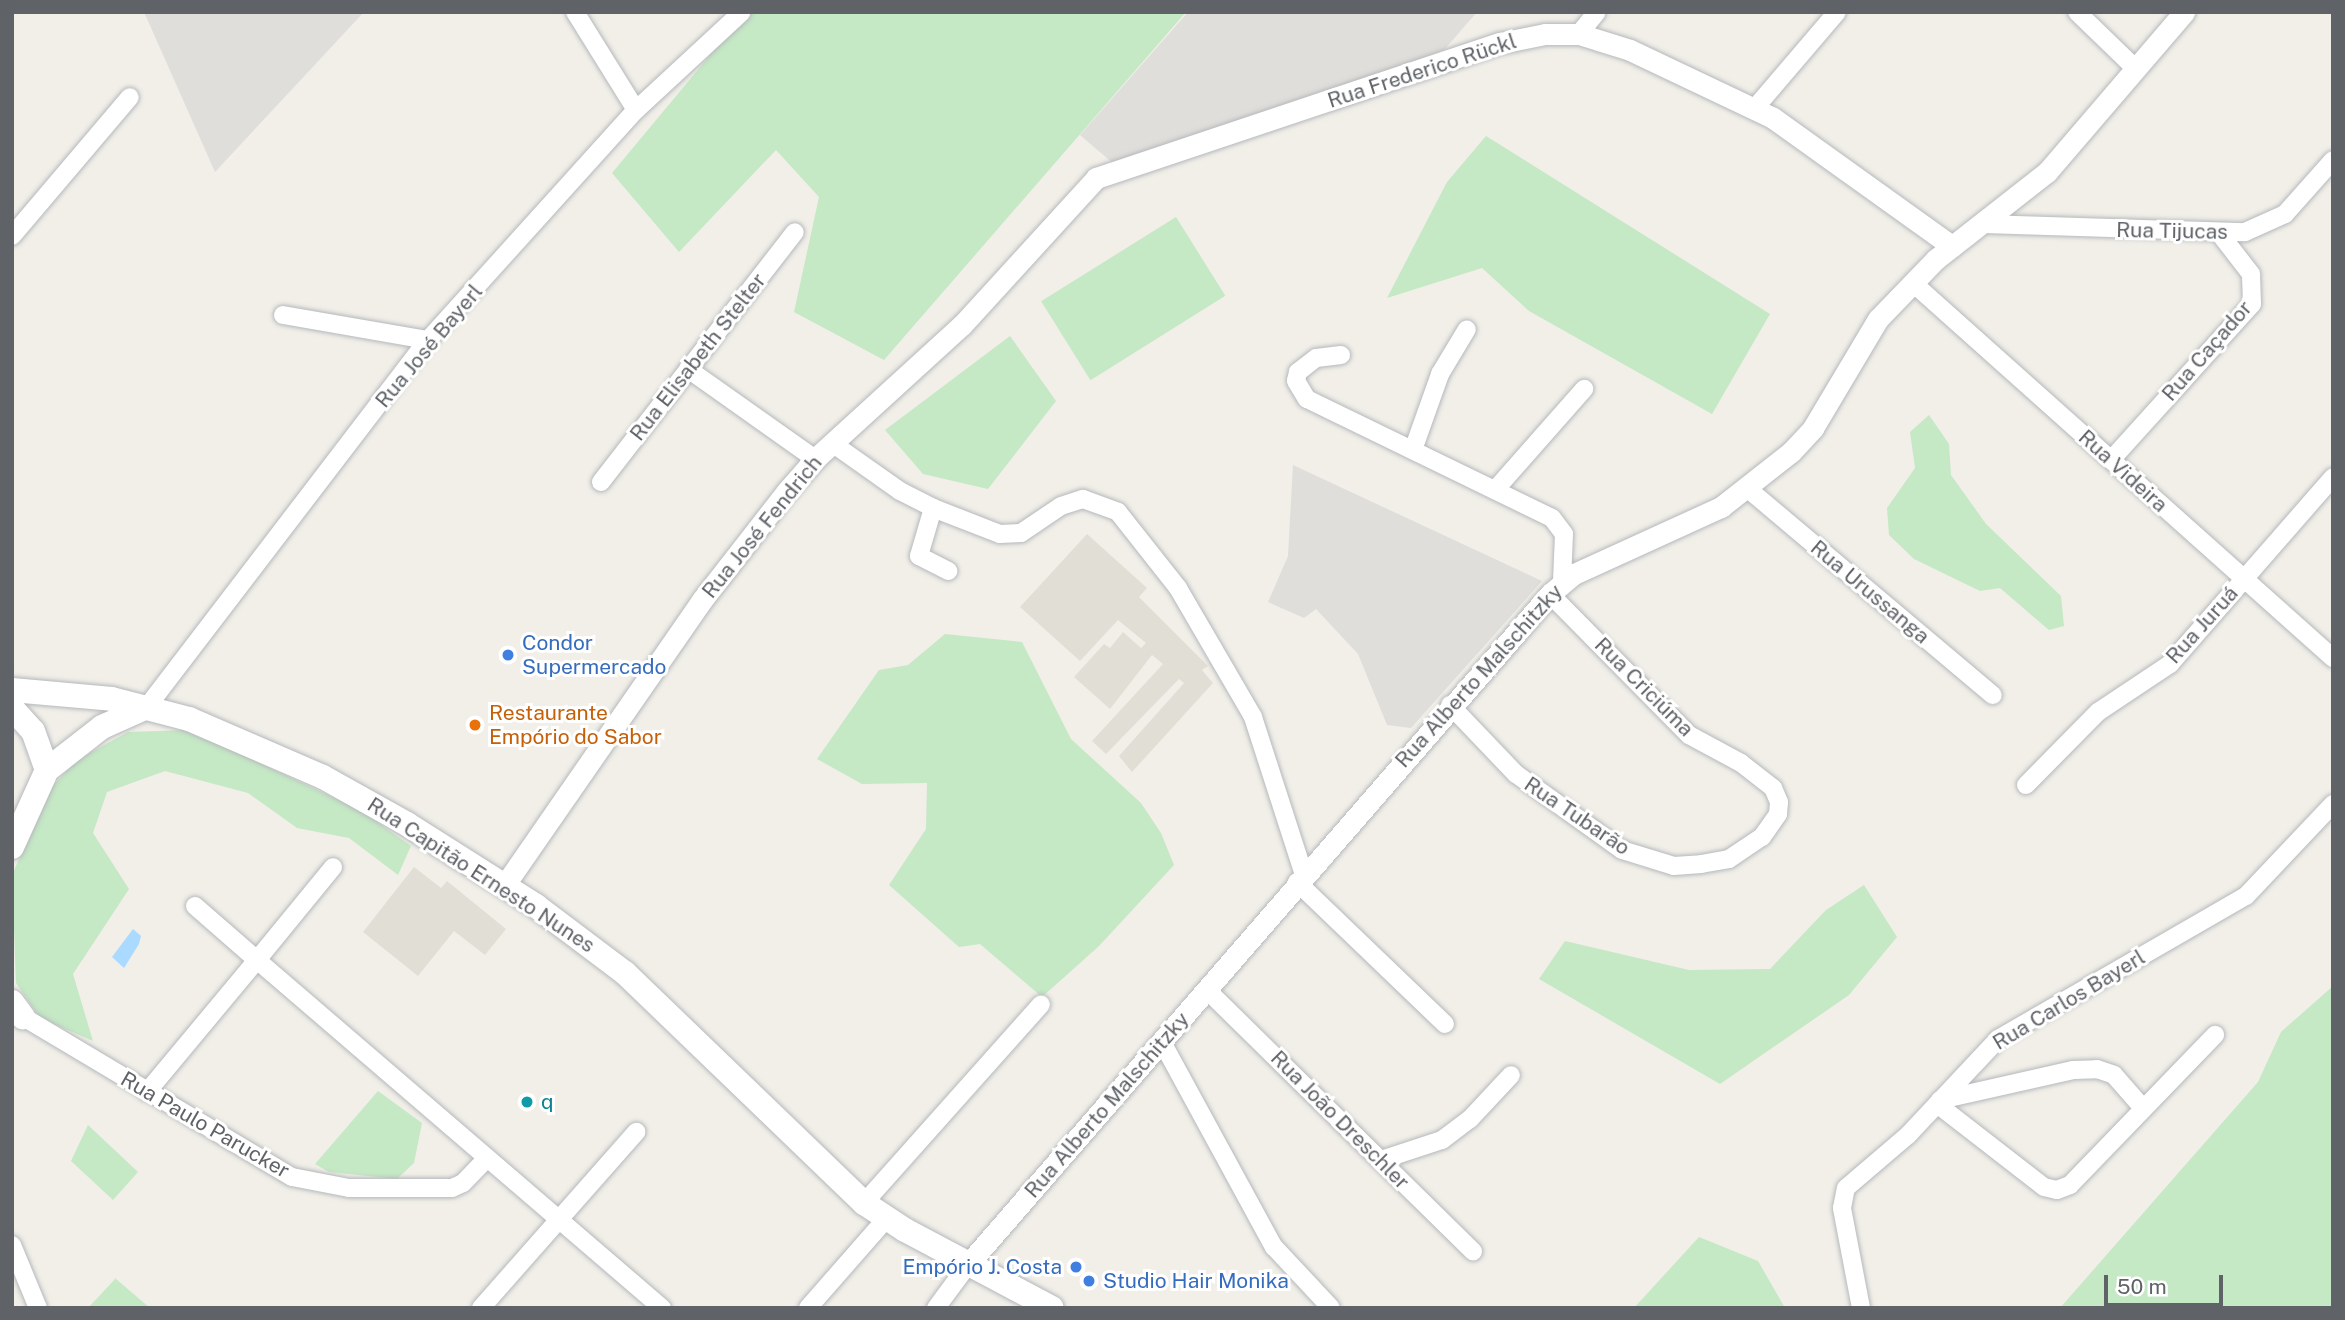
<!DOCTYPE html>
<meta charset="utf-8">
<style>
body{margin:0}
#map{position:relative;width:2345px;height:1320px;overflow:hidden;background:#f1efe8;font-family:"Public Sans",sans-serif}
div>[style]{position:absolute}
.industrial>*{inset:0;background:#e0deda}
.education>*{inset:0;background:#e1ded6}
.green>*{inset:0;background:#c5e8c5;transform-origin:0 0}
.water>*{inset:0;background:#aadaff}
.roads{filter:drop-shadow(0 0 2px #b5b8bc) drop-shadow(0 0 2px #b5b8bc)}
.minor>*{height:18px;margin:-9px;padding:0 9px;transform-origin:9px;border-radius:9px;background:#fff}
.tertiary>*{height:21px;margin:-10.5px;padding:0 10.5px;transform-origin:10.5px;border-radius:10.5px;background:#fff}
.secondary>*{height:24px;margin:-12px;padding:0 12px;transform-origin:12px;border-radius:12px;background:#fff}
.dots>*{width:19px;height:19px;translate:-50% -50%;box-sizing:border-box;border:4px solid #fff;border-radius:50%}
span{translate:-50% -50%;white-space:nowrap;text-align:center;line-height:1.15;-webkit-text-stroke:6px #fff;paint-order:stroke}
.street-label{font-size:21px;color:#5f6368}
.shop-label{font-size:21px;color:#366cbe}
.left{translate:0 -50%;text-align:left}
.right{translate:-100% -50%;text-align:right}
.food-label{font-size:21px;color:#c56008}
.culture-label{font-size:21px;color:#0d838f}
.frame{position:absolute;inset:0;border:14px solid #5f6368;pointer-events:none}
.scale{position:absolute;left:2104px;top:1275px;width:119px;height:32px;box-sizing:border-box;border:4px solid #5f6368;border-top:0;padding-left:9px;font-size:21px;line-height:24px;white-space:nowrap;color:#5f6368;-webkit-text-stroke:5px #fff;paint-order:stroke}
</style>
<div id="map">
<div class="industrial">
<div style="clip-path:polygon(144px 12px,364px 12px,215px 172px)"></div>
<div style="clip-path:polygon(1188px 12px,1477px 12px,1444px 50px,1121px 170px,1080px 135px)"></div>
<div style="clip-path:polygon(1293px 465px,1542px 581px,1411px 728px,1387px 725px,1358px 654px,1316px 609px,1304px 618px,1268px 602px,1288px 556px)"></div>
</div>
<div class="education">
<div style="clip-path:polygon(1087px 534px,1147px 588px,1139px 597px,1208px 666px,1202px 670px,1213px 683px,1132px 772px,1119px 756px,1184px 683px,1179px 679px,1106px 754px,1092px 741px,1163px 664px,1152px 655px,1110px 709px,1074px 677px,1104px 644px,1110px 648px,1123px 632px,1141px 648px,1146px 643px,1118px 620px,1080px 661px,1020px 607px)"></div>
<div style="clip-path:polygon(414px 867px,441px 888px,447px 881px,506px 929px,485px 955px,454px 931px,418px 976px,363px 932px)"></div>
</div>
<div class="green">
<div style="clip-path:polygon(746px 12px,1186px 12px,884px 360px,794px 312px,819px 197px,776px 150px,679px 252px,612px 173px)"></div>
<div style="clip-path:polygon(1486px 136px,1770px 314px,1712px 414px,1529px 311px,1482px 268px,1387px 298px,1447px 182px)"></div>
<div style="left:1176px;top:217px;width:93px;height:159px;rotate:58deg"></div>
<div style="clip-path:polygon(1010px 336px,1056px 401px,988px 489px,923px 474px,885px 430px)"></div>
<div style="clip-path:polygon(1929px 415px,1949px 444px,1951px 475px,1986px 524px,2061px 596px,2064px 626px,2049px 630px,2000px 588px,1980px 591px,1914px 559px,1889px 535px,1887px 508px,1915px 468px,1910px 432px)"></div>
<div style="clip-path:polygon(945px 634px,1022px 642px,1071px 739px,1141px 803px,1161px 833px,1174px 865px,1099px 946px,1042px 997px,980px 944px,959px 947px,889px 885px,926px 829px,927px 783px,862px 784px,817px 759px,879px 670px,908px 665px)"></div>
<div style="clip-path:polygon(189px 730px,360px 810px,411px 846px,398px 875px,349px 838px,297px 828px,248px 793px,165px 771px,107px 792px,93px 833px,129px 889px,73px 974px,93px 1041px,40px 1018px,16px 983px,12px 875px,50px 789px,77px 760px,128px 732px)"></div>
<div style="clip-path:polygon(1864px 885px,1897px 937px,1849px 995px,1720px 1084px,1539px 979px,1565px 941px,1689px 970px,1770px 969px,1826px 910px)"></div>
<div style="clip-path:polygon(2333px 986px,2333px 1308px,2060px 1308px,2258px 1082px,2281px 1032px)"></div>
<div style="clip-path:polygon(378px 1091px,422px 1123px,414px 1163px,397px 1179px,329px 1172px,315px 1164px)"></div>
<div style="clip-path:polygon(88px 1125px,138px 1172px,113px 1200px,71px 1161px)"></div>
<div style="clip-path:polygon(1699px 1237px,1758px 1261px,1785px 1308px,1634px 1308px)"></div>
<div style="clip-path:polygon(116px 1278px,116px 1279px,150px 1308px,88px 1308px)"></div>
</div>
<div class="water">
<div style="clip-path:polygon(133px 929px,141px 936px,139px 944px,124px 968px,112px 957px)"></div>
</div>
<div class="roads">
<div class="minor">
<div style="left:575px;top:12px;width:115px;rotate:58.1deg"></div>
<div style="left:2077px;top:12px;width:82px;rotate:44deg"></div>
<div style="left:1579px;top:34px;width:28px;rotate:-51deg"></div>
<div style="left:1755px;top:108px;width:126px;rotate:-49.5deg"></div>
<div style="left:1984px;top:224px;width:261px;rotate:1.8deg"></div>
<div style="left:2245px;top:232px;width:44px;rotate:-24.2deg"></div>
<div style="left:2285px;top:214px;width:72px;rotate:-48.4deg"></div>
<div style="left:12px;top:236px;width:182px;rotate:-49.7deg"></div>
<div style="left:1913px;top:283px;width:563px;rotate:41.76deg"></div>
<div style="left:283px;top:315px;width:147px;rotate:9.8deg"></div>
<div style="left:1341px;top:355px;width:25px;rotate:173deg"></div>
<div style="left:1316px;top:358px;width:23px;rotate:142deg"></div>
<div style="left:1298px;top:372px;width:9px;rotate:103deg"></div>
<div style="left:1296px;top:381px;width:21px;rotate:59deg"></div>
<div style="left:1307px;top:399px;width:272px;rotate:25.9deg"></div>
<div style="left:1552px;top:518px;width:20px;rotate:53deg"></div>
<div style="left:1564px;top:534px;width:48px;rotate:92.4deg"></div>
<div style="left:688px;top:369px;width:156px;rotate:35.3deg"></div>
<div style="left:832px;top:443px;width:83px;rotate:35.2deg"></div>
<div style="left:900px;top:491px;width:37px;rotate:27deg"></div>
<div style="left:933px;top:508px;width:50px;rotate:106.3deg"></div>
<div style="left:919px;top:556px;width:33px;rotate:27deg"></div>
<div style="left:1413px;top:450px;width:81px;rotate:-70.4deg"></div>
<div style="left:1440px;top:374px;width:52px;rotate:-59deg"></div>
<div style="left:2111px;top:460px;width:210px;rotate:-47.9deg"></div>
<div style="left:2252px;top:304px;width:30px;rotate:-92deg"></div>
<div style="left:2251px;top:274px;width:51px;rotate:-127.8deg"></div>
<div style="left:601px;top:482px;width:316px;rotate:-52.2deg"></div>
<div style="left:1748px;top:489px;width:320px;rotate:40.1deg"></div>
<div style="left:1495px;top:490px;width:135px;rotate:-48.6deg"></div>
<div style="left:933px;top:508px;width:72px;rotate:21.2deg"></div>
<div style="left:1000px;top:534px;width:21px;rotate:-3deg"></div>
<div style="left:1021px;top:533px;width:48px;rotate:-34deg"></div>
<div style="left:1061px;top:506px;width:23px;rotate:-18deg"></div>
<div style="left:1083px;top:499px;width:37px;rotate:20deg"></div>
<div style="left:1118px;top:512px;width:97px;rotate:51.7deg"></div>
<div style="left:1178px;top:588px;width:149px;rotate:59.8deg"></div>
<div style="left:1253px;top:717px;width:166px;rotate:72.1deg"></div>
<div style="left:1450px;top:705px;width:95px;rotate:46.3deg"></div>
<div style="left:1516px;top:774px;width:130px;rotate:35.6deg"></div>
<div style="left:1622px;top:850px;width:54px;rotate:17.1deg"></div>
<div style="left:1674px;top:866px;width:27px;rotate:-4deg"></div>
<div style="left:1701px;top:864px;width:28px;rotate:-10deg"></div>
<div style="left:1729px;top:859px;width:40px;rotate:-34deg"></div>
<div style="left:1762px;top:837px;width:28px;rotate:-55deg"></div>
<div style="left:1778px;top:814px;width:12px;rotate:-85deg"></div>
<div style="left:1779px;top:802px;width:15px;rotate:-113deg"></div>
<div style="left:1773px;top:788px;width:41px;rotate:-142deg"></div>
<div style="left:1741px;top:763px;width:59px;rotate:-151.7deg"></div>
<div style="left:1689px;top:735px;width:198px;rotate:-134.6deg"></div>
<div style="left:147px;top:707px;width:462px;rotate:-52.6deg"></div>
<div style="left:428px;top:340px;width:310px;rotate:-47.9deg"></div>
<div style="left:636px;top:110px;width:144px;rotate:-42.8deg"></div>
<div style="left:2026px;top:785px;width:103px;rotate:-45.4deg"></div>
<div style="left:2098px;top:712px;width:87px;rotate:-33.7deg"></div>
<div style="left:2170px;top:664px;width:248px;rotate:-48.9deg"></div>
<div style="left:1297px;top:882px;width:205px;rotate:43.8deg"></div>
<div style="left:195px;top:906px;width:82px;rotate:41.1deg"></div>
<div style="left:257px;top:960px;width:120px;rotate:-50.7deg"></div>
<div style="left:1207px;top:990px;width:373px;rotate:44.5deg"></div>
<div style="left:15px;top:1012px;width:322px;rotate:30.8deg"></div>
<div style="left:292px;top:1177px;width:58px;rotate:10.9deg"></div>
<div style="left:349px;top:1188px;width:103px"></div>
<div style="left:452px;top:1188px;width:12px;rotate:-24deg"></div>
<div style="left:463px;top:1183px;width:32px;rotate:-46deg"></div>
<div style="left:1162px;top:1042px;width:234px;rotate:61.4deg"></div>
<div style="left:1274px;top:1247px;width:83px;rotate:46.9deg"></div>
<div style="left:147px;top:1092px;width:172px;rotate:-50.2deg"></div>
<div style="left:257px;top:960px;width:534px;rotate:40.67deg"></div>
<div style="left:1940px;top:1100px;width:136px;rotate:-12.7deg"></div>
<div style="left:2073px;top:1070px;width:24px;rotate:-2deg"></div>
<div style="left:2097px;top:1069px;width:18px;rotate:19deg"></div>
<div style="left:2114px;top:1075px;width:43px;rotate:48.8deg"></div>
<div style="left:1937px;top:1104px;width:135px;rotate:37.8deg"></div>
<div style="left:2044px;top:1187px;width:13px;rotate:13deg"></div>
<div style="left:2057px;top:1190px;width:14px;rotate:-21deg"></div>
<div style="left:2070px;top:1185px;width:209px;rotate:-46deg"></div>
<div style="left:1381px;top:1160px;width:64px;rotate:-18.2deg"></div>
<div style="left:1442px;top:1140px;width:35px;rotate:-37deg"></div>
<div style="left:1470px;top:1119px;width:60px;rotate:-47deg"></div>
<div style="left:864px;top:1203px;width:266px;rotate:-48.3deg"></div>
<div style="left:12px;top:1245px;width:68px;rotate:67.6deg"></div>
<div style="left:481px;top:1308px;width:235px;rotate:-48.6deg"></div>
<div style="left:808px;top:1308px;width:118px;rotate:-48.8deg"></div>
<div style="left:936px;top:1308px;width:57px;rotate:-53.5deg"></div>
<div style="left:1861px;top:1308px;width:102px;rotate:-100.8deg"></div>
<div style="left:1842px;top:1208px;width:20px;rotate:-79deg"></div>
<div style="left:1846px;top:1188px;width:82px;rotate:-40.5deg"></div>
<div style="left:1908px;top:1135px;width:132px;rotate:-46.8deg"></div>
<div style="left:1998px;top:1039px;width:286px;rotate:-30deg"></div>
<div style="left:2246px;top:896px;width:127px;rotate:-46.6deg"></div>
</div>
<div class="tertiary">
<div style="left:504px;top:886px;width:348px;rotate:-55.3deg"></div>
<div style="left:702px;top:600px;width:138px;rotate:-52.1deg"></div>
<div style="left:787px;top:491px;width:43px;rotate:-48.8deg"></div>
<div style="left:815px;top:459px;width:199px;rotate:-42.4deg"></div>
<div style="left:962px;top:325px;width:199px;rotate:-47.6deg"></div>
<div style="left:1096px;top:178px;width:426px;rotate:-18.5deg"></div>
<div style="left:1500px;top:43px;width:46px;rotate:-11.3deg"></div>
<div style="left:1545px;top:34px;width:34px"></div>
<div style="left:1579px;top:34px;width:53px;rotate:17.4deg"></div>
<div style="left:1630px;top:50px;width:158px;rotate:25.4deg"></div>
<div style="left:1773px;top:118px;width:220px;rotate:35.6deg"></div>
<div style="left:970px;top:1262px;width:885px;rotate:-49.03deg"></div>
<div style="left:1550px;top:594px;width:31px;rotate:-40deg"></div>
<div style="left:1574px;top:574px;width:162px;rotate:-24.5deg"></div>
<div style="left:1721px;top:507px;width:89px;rotate:-38.2deg"></div>
<div style="left:1791px;top:452px;width:33px;rotate:-47deg"></div>
<div style="left:1813px;top:428px;width:127px;rotate:-59.2deg"></div>
<div style="left:1878px;top:319px;width:83px;rotate:-46deg"></div>
<div style="left:1936px;top:259px;width:141px;rotate:-38.1deg"></div>
<div style="left:2047px;top:172px;width:211px;rotate:-49.4deg"></div>
</div>
<div class="secondary">
<div style="left:12px;top:690px;width:100px;rotate:5.1deg"></div>
<div style="left:112px;top:699px;width:80px;rotate:14.6deg"></div>
<div style="left:189px;top:719px;width:146px;rotate:23.4deg"></div>
<div style="left:323px;top:777px;width:96px;rotate:29.2deg"></div>
<div style="left:407px;top:824px;width:153px;rotate:32.4deg"></div>
<div style="left:536px;top:906px;width:111px;rotate:37deg"></div>
<div style="left:625px;top:973px;width:332px;rotate:43.9deg"></div>
<div style="left:864px;top:1203px;width:49px;rotate:33.4deg"></div>
<div style="left:905px;top:1230px;width:166px;rotate:28deg"></div>
<div style="left:12px;top:708px;width:31px;rotate:48deg"></div>
<div style="left:33px;top:731px;width:41px;rotate:70.3deg"></div>
<div style="left:12px;top:847px;width:85px;rotate:-65.6deg"></div>
<div style="left:47px;top:770px;width:70px;rotate:-38deg"></div>
<div style="left:102px;top:727px;width:49px;rotate:-24deg"></div>
<div style="left:12px;top:1002px;width:19px;rotate:54deg"></div>
</div>
</div>
<div class="dots">
<div style="left:508px;top:655px;background:#3f7fe0"></div>
<div style="left:475px;top:725px;background:#e8710a"></div>
<div style="left:527px;top:1102px;background:#0f9aa8"></div>
<div style="left:1076px;top:1267px;background:#3f7fe0"></div>
<div style="left:1089px;top:1281px;background:#3f7fe0"></div>
</div>
<div class="street-label">
<span style="left:1422px;top:71px;rotate:-18deg">Rua Frederico Rückl</span>
<span style="left:2172px;top:231px;rotate:1deg">Rua Tijucas</span>
<span style="left:429px;top:346px;rotate:-50deg">Rua José Bayerl</span>
<span style="left:2207px;top:351px;rotate:-49deg">Rua Caçador</span>
<span style="left:698px;top:357px;rotate:-52deg">Rua Elisabeth Stelter</span>
<span style="left:2123px;top:471px;rotate:42deg">Rua Videira</span>
<span style="left:762px;top:527px;rotate:-51deg">Rua José Fendrich</span>
<span style="left:1870px;top:592px;rotate:40deg">Rua Urussanga</span>
<span style="left:2202px;top:625px;rotate:-48deg">Rua Juruá</span>
<span style="left:1479px;top:676px;rotate:-48deg">Rua Alberto Malschitzky</span>
<span style="left:1644px;top:687px;rotate:45deg">Rua Criciúma</span>
<span style="left:1577px;top:816px;rotate:34deg">Rua Tubarão</span>
<span style="left:481px;top:875px;rotate:33deg">Rua Capitão Ernesto Nunes</span>
<span style="left:2069px;top:1000px;rotate:-31deg">Rua Carlos Bayerl</span>
<span style="left:1107px;top:1105px;rotate:-49deg">Rua Alberto Malschitzky</span>
<span style="left:1340px;top:1120px;rotate:45deg">Rua João Dreschler</span>
<span style="left:205px;top:1125px;rotate:30deg">Rua Paulo Parucker</span>
</div>
<div class="shop-label">
<span class="left" style="left:522px;top:655px">Condor<br>Supermercado</span>
<span class="right" style="left:1062px;top:1267px">Empório J. Costa</span>
<span class="left" style="left:1103px;top:1281px">Studio Hair Monika</span>
</div>
<div class="food-label">
<span class="left" style="left:489px;top:725px">Restaurante<br>Empório do Sabor</span>
</div>
<div class="culture-label">
<span class="left" style="left:541px;top:1102px">q</span>
</div>
<div class="frame"></div>
<div class="scale">50 m</div>
</div>
